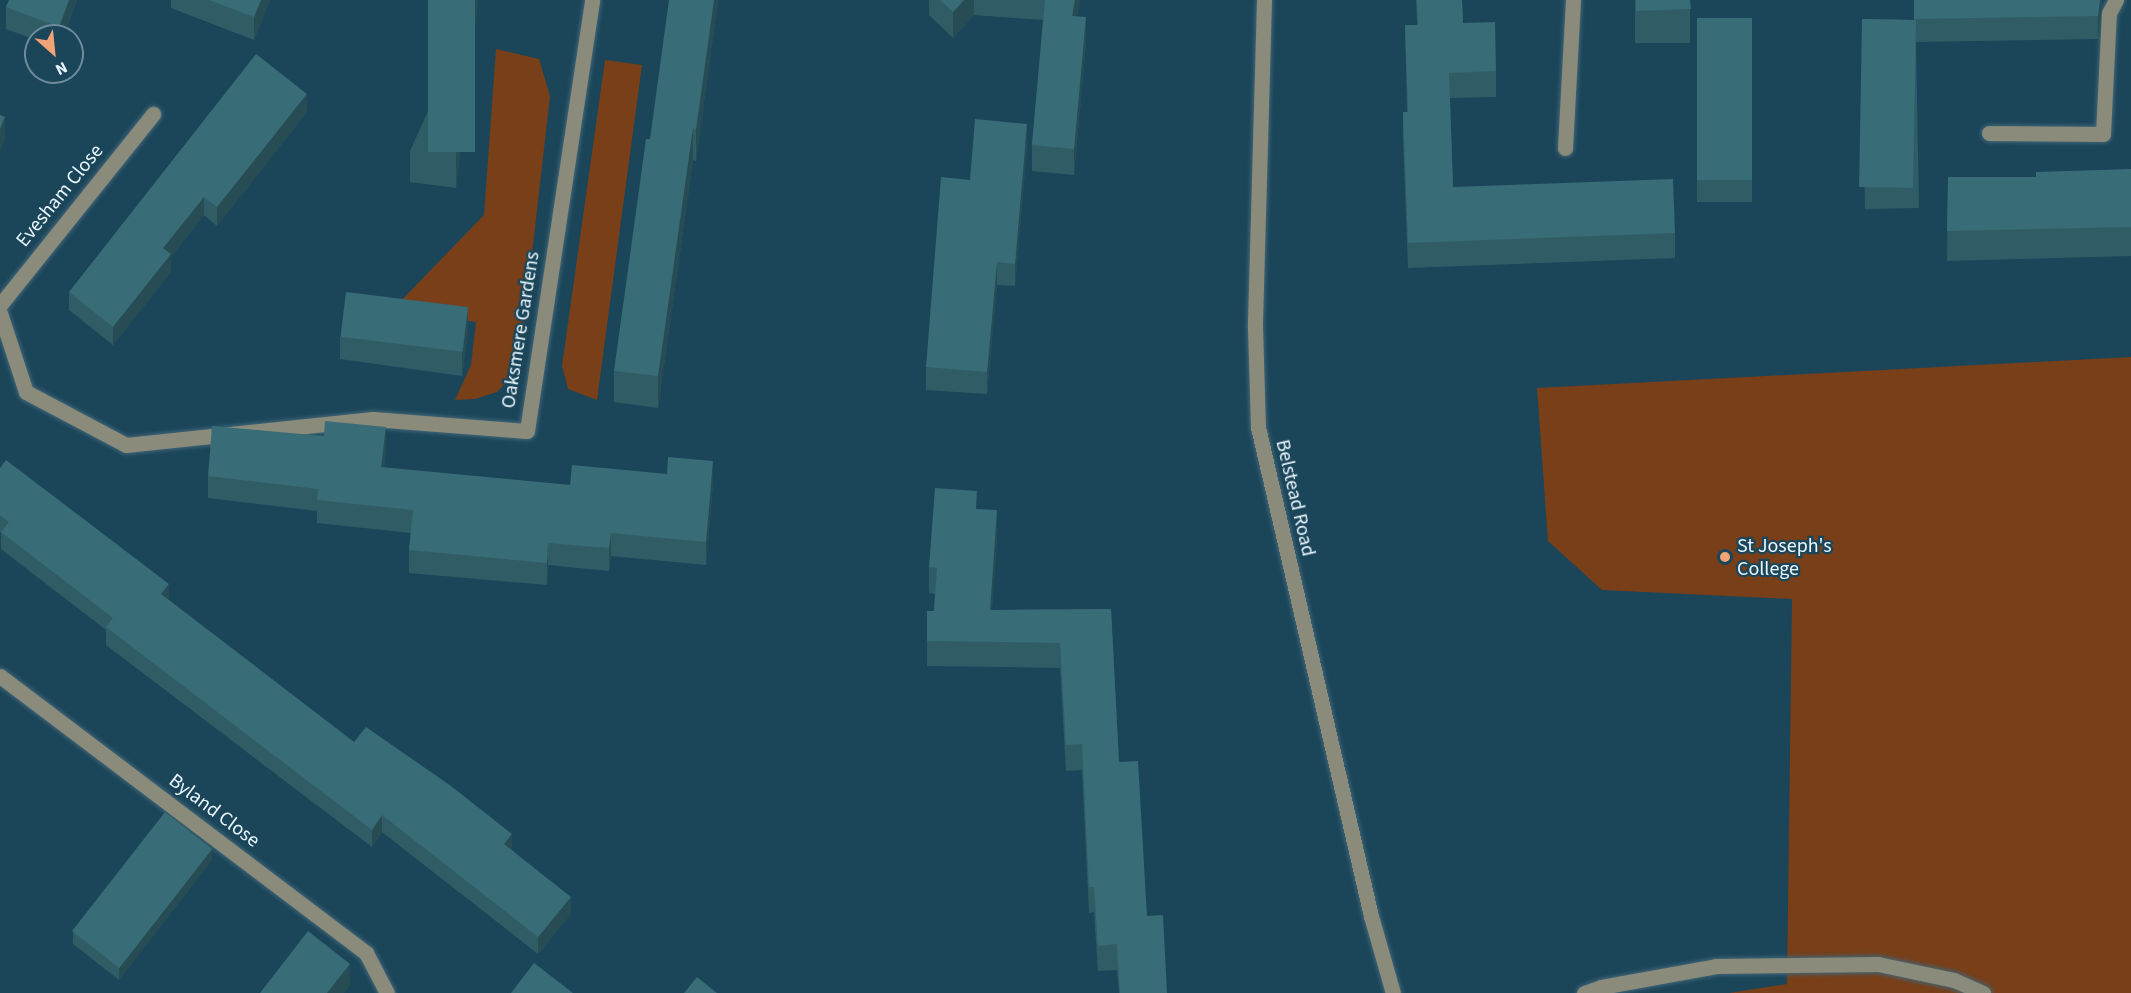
<!DOCTYPE html>
<style>
body{margin:0}
#map{position:relative;width:2131px;height:993px;overflow:hidden;background:#1b4559;font-family:"Source Sans 3",sans-serif}
div>[style]{position:absolute}
.green>*{inset:0;background:#783f19}
.roads{filter:drop-shadow(0 0 2px #406577) drop-shadow(0 0 2px #406577)}
.minor>*{height:15px;margin:-7.5px;padding:0 7.5px;transform-origin:7.5px;border-radius:7.5px;background:#8a8b7a}
.wall>*{inset:0;background:#305d65;transform-origin:0 0}
.shaded-wall>*{inset:0;background:#274c53}
.building>*{inset:0;background:#386c76;transform-origin:0 0}
.dots>*{width:16px;height:16px;translate:-50% -50%;box-sizing:border-box;border:3px solid #1b4559;border-radius:50%}
span{translate:-50% -50%;white-space:nowrap;text-align:center;line-height:1.15;-webkit-text-stroke:4.5px #1b4559;paint-order:stroke}
.street-label{font-size:20px;color:#eaf7ff}
.poi-label{font-size:20px;color:#eaf7ff}
.left{translate:0 -50%;text-align:left}
.north{position:absolute;left:24px;top:24px;width:60px;height:60px;box-sizing:border-box;background:#1b4559;border:2px solid #6e8c9b;border-radius:50%;rotate:153deg;font-size:16px;font-weight:700;line-height:24px;text-align:center;color:#eaf7ff}
.north::after{content:'';display:block;margin:auto;width:21px;height:27px;background:#efa376;clip-path:polygon(50% 0,100% 100%,50% 72%,0 100%)}
</style>
<div id="map">
<div class="green">
<div style="clip-path:polygon(496px 49px,539px 59px,550px 96px,521px 351px,509px 379px,497px 392px,475px 399px,455px 400px,471px 365px,476px 322px,393px 309px,484px 215px)"></div>
<div style="clip-path:polygon(605px 60px,642px 65px,597px 400px,568px 389px,562px 366px)"></div>
<div style="clip-path:polygon(2131px 357px,2131px 993px,1729px 993px,1787px 984px,1792px 599px,1602px 590px,1548px 541px,1537px 388px)"></div>
</div>
<div class="roads">
<div class="minor">
<div style="left:1264px;top:0;width:327px;rotate:91.6deg"></div>
<div style="left:1255px;top:327px;width:100px;rotate:88.3deg"></div>
<div style="left:1258px;top:427px;width:502px;rotate:76.99deg"></div>
<div style="left:1371px;top:916px;width:80px;rotate:74.1deg"></div>
<div style="left:1989px;top:133px;width:114px;rotate:0.5deg"></div>
<div style="left:2103px;top:134px;width:121px;rotate:-87.2deg"></div>
<div style="left:2109px;top:13px;width:15px;rotate:-62deg"></div>
<div style="left:1565px;top:148px;width:148px;rotate:-86.9deg"></div>
<div style="left:0;top:305px;width:245px;rotate:-51.3deg"></div>
<div style="left:0;top:313px;width:83px;rotate:71.8deg"></div>
<div style="left:26px;top:392px;width:113px;rotate:27.9deg"></div>
<div style="left:126px;top:445px;width:248px;rotate:-6deg"></div>
<div style="left:373px;top:419px;width:154px;rotate:4.5deg"></div>
<div style="left:527px;top:431px;width:436px;rotate:-81.4deg"></div>
<div style="left:0;top:676px;width:459px;rotate:37.1deg"></div>
<div style="left:366px;top:953px;width:45px;rotate:62.3deg"></div>
<div style="left:1584px;top:993px;width:18px;rotate:-19deg"></div>
<div style="left:1601px;top:987px;width:117px;rotate:-10.3deg"></div>
<div style="left:1716px;top:966px;width:162px;rotate:-0.7deg"></div>
<div style="left:1878px;top:964px;width:78px;rotate:11.9deg"></div>
<div style="left:1954px;top:980px;width:32px;rotate:24deg"></div>
</div>
</div>
<div class="wall">
<div style="clip-path:polygon(77px 0,64px 36px,36px 36px,36px 40px,6px 29px,6px 7px)"></div>
<div style="clip-path:polygon(171px 0,270px 0,254px 40px,171px 8px)"></div>
<div style="clip-path:polygon(478px 0,456px 188px,410px 182px,410px 151px)"></div>
<div style="clip-path:polygon(718px 0,696px 161px,693px 160px,658px 408px,614px 402px,614px 371px,650px 139px)"></div>
<div style="clip-path:polygon(929px 0,1080px 0,1077px 16px,1086px 43px,1074px 175px,1032px 171px,1032px 145px,1043px 20px,974px 15px,953px 38px,929px 15px)"></div>
<div style="clip-path:polygon(1416px 0,1462px 0,1463px 23px,1496px 71px,1496px 97px,1450px 98px,1453px 187px,1675px 233px,1675px 258px,1408px 268px,1403px 138px,1403px 112px,1407px 112px,1405px 25px,1417px 25px)"></div>
<div style="left:1635px;top:0;width:55px;height:43px"></div>
<div style="clip-path:polygon(1914px 0,2102px 0,2098px 39px,1916px 42px,1919px 208px,1865px 209px,1862px 19px,1914px 20px)"></div>
<div style="left:1752px;top:18px;width:184px;height:55px;rotate:90deg"></div>
<div style="clip-path:polygon(307px 112px,217px 226px,204px 215px,171px 257px,171px 272px,113px 345px,69px 310px,69px 292px)"></div>
<div style="clip-path:polygon(1027px 146px,1015px 286px,997px 285px,987px 394px,926px 390px,926px 367px,970px 180px)"></div>
<div style="clip-path:polygon(2131px 169px,2131px 256px,1947px 261px,1948px 177px,2036px 177px)"></div>
<div style="clip-path:polygon(468px 331px,462px 376px,340px 359px,340px 337px)"></div>
<div style="clip-path:polygon(386px 449px,384px 468px,570px 485px,713px 483px,706px 565px,611px 556px,609px 571px,548px 565px,547px 585px,409px 573px,409px 550px,411px 533px,317px 523px,317px 511px,208px 498px,208px 476px)"></div>
<div style="clip-path:polygon(0 468px,169px 600px,354px 742px,512px 850px,571px 914px,538px 954px,382px 832px,372px 847px,106px 645px,106px 630px,1px 549px,1px 533px,0 532px)"></div>
<div style="clip-path:polygon(977px 509px,997px 536px,992px 610px,1111px 609px,1119px 762px,1147px 916px,1167px 993px,1119px 993px,1117px 970px,1098px 971px,1094px 912px,1089px 913px,1082px 770px,1066px 771px,1060px 668px,927px 666px,927px 611px,934px 611px,935px 594px,929px 593px,929px 567px)"></div>
<div style="clip-path:polygon(212px 860px,119px 980px,73px 944px,73px 932px)"></div>
</div>
<div class="shaded-wall">
<div style="clip-path:polygon(69px 0,77px 0,64px 36px,59px 36px,59px 27px)"></div>
<div style="clip-path:polygon(261px 0,270px 0,254px 40px,254px 17px)"></div>
<div style="clip-path:polygon(475px 0,478px 0,456px 188px,456px 156px)"></div>
<div style="clip-path:polygon(714px 0,718px 0,696px 161px,696px 129px)"></div>
<div style="clip-path:polygon(964px 0,974px 0,974px 15px,953px 38px,953px 12px)"></div>
<div style="clip-path:polygon(1075px 0,1080px 0,1072px 42px,1072px 16px)"></div>
<div style="clip-path:polygon(2100px 0,2102px 0,2098px 39px,2098px 16px)"></div>
<div style="clip-path:polygon(1086px 17px,1086px 43px,1074px 175px,1074px 149px)"></div>
<div style="clip-path:polygon(307px 94px,307px 112px,217px 226px,217px 207px)"></div>
<div style="clip-path:polygon(5px 117px,5px 140px,0 152px,0 129px)"></div>
<div style="clip-path:polygon(1027px 124px,1027px 146px,1015px 286px,1015px 264px)"></div>
<div style="clip-path:polygon(693px 128px,693px 160px,658px 408px,658px 376px)"></div>
<div style="clip-path:polygon(204px 197px,204px 215px,171px 257px,171px 272px,113px 345px,113px 327px,163px 248px)"></div>
<div style="clip-path:polygon(997px 262px,997px 285px,987px 394px,987px 372px)"></div>
<div style="clip-path:polygon(468px 308px,468px 331px,462px 376px,462px 354px)"></div>
<div style="clip-path:polygon(386px 427px,386px 449px,381px 490px,381px 467px)"></div>
<div style="clip-path:polygon(713px 461px,713px 483px,706px 565px,706px 542px)"></div>
<div style="clip-path:polygon(997px 510px,997px 536px,990px 636px,990px 610px)"></div>
<div style="clip-path:polygon(611px 533px,611px 556px,609px 571px,609px 548px)"></div>
<div style="clip-path:polygon(548px 543px,548px 565px,547px 585px,547px 563px)"></div>
<div style="clip-path:polygon(169px 584px,169px 601px,161px 594px)"></div>
<div style="clip-path:polygon(382px 815px,382px 832px,372px 847px,372px 830px)"></div>
<div style="clip-path:polygon(512px 834px,512px 851px,504px 844px)"></div>
<div style="clip-path:polygon(212px 849px,212px 860px,119px 980px,119px 968px)"></div>
<div style="clip-path:polygon(571px 897px,571px 914px,538px 954px,538px 937px)"></div>
<div style="clip-path:polygon(350px 964px,350px 986px,344px 993px,327px 993px)"></div>
</div>
<div class="building">
<div style="clip-path:polygon(9px 0,69px 0,59px 27px,6px 7px)"></div>
<div style="clip-path:polygon(209px 0,261px 0,254px 17px)"></div>
<div style="left:428px;top:0;width:47px;height:152px"></div>
<div style="clip-path:polygon(669px 0,714px 0,696px 129px,693px 128px,658px 376px,614px 371px,646px 139px,650px 139px)"></div>
<div style="clip-path:polygon(940px 0,964px 0,953px 12px)"></div>
<div style="clip-path:polygon(1045px 0,1075px 0,1072px 16px,1086px 17px,1074px 149px,1032px 145px)"></div>
<div style="clip-path:polygon(1417px 0,1462px 0,1463px 23px,1495px 22px,1496px 71px,1449px 73px,1453px 187px,1673px 179px,1675px 233px,1408px 243px,1403px 112px,1408px 112px,1405px 25px,1418px 25px)"></div>
<div style="clip-path:polygon(1636px 0,1690px 0,1691px 9px,1636px 11px)"></div>
<div style="clip-path:polygon(1914px 0,2100px 0,2098px 16px,1914px 19px)"></div>
<div style="left:1752px;top:18px;width:162px;height:55px;rotate:90deg"></div>
<div style="left:1862px;top:19px;width:54px;height:168px;rotate:1deg"></div>
<div style="clip-path:polygon(256px 54px,307px 94px,217px 207px,204px 197px,163px 248px,171px 254px,113px 327px,69px 292px)"></div>
<div style="clip-path:polygon(0 115px,5px 117px,0 129px)"></div>
<div style="clip-path:polygon(975px 119px,1027px 124px,1015px 264px,997px 262px,987px 372px,926px 367px,941px 177px,970px 180px)"></div>
<div style="clip-path:polygon(2131px 169px,2131px 227px,1947px 231px,1948px 177px,2036px 177px,2036px 172px)"></div>
<div style="left:346px;top:292px;width:123px;height:45px;rotate:7deg"></div>
<div style="clip-path:polygon(325px 421px,386px 427px,381px 467px,570px 485px,572px 465px,667px 474px,668px 457px,713px 461px,706px 542px,611px 533px,609px 548px,548px 543px,547px 563px,409px 550px,413px 510px,317px 500px,318px 489px,208px 476px,212px 426px,324px 436px)"></div>
<div style="clip-path:polygon(6px 460px,169px 584px,161px 594px,354px 742px,366px 727px,451px 786px,512px 834px,504px 844px,571px 897px,538px 937px,382px 815px,372px 830px,106px 627px,113px 618px,1px 532px,9px 522px,0 515px,0 468px)"></div>
<div style="clip-path:polygon(935px 488px,977px 491px,976px 509px,997px 510px,990px 610px,1111px 609px,1119px 762px,1138px 761px,1147px 916px,1163px 915px,1167px 993px,1120px 993px,1117px 944px,1098px 946px,1094px 887px,1089px 887px,1082px 744px,1066px 745px,1060px 643px,927px 641px,927px 611px,934px 611px,937px 568px,929px 567px)"></div>
<div style="left:165px;top:812px;width:60px;height:151px;rotate:38deg"></div>
<div style="clip-path:polygon(308px 931px,350px 964px,327px 993px,260px 993px)"></div>
<div style="clip-path:polygon(534px 963px,573px 993px,511px 993px)"></div>
<div style="clip-path:polygon(697px 977px,717px 993px,684px 993px)"></div>
</div>
<div class="dots">
<div style="left:1725px;top:557px;background:#efa376"></div>
</div>
<div class="street-label">
<span style="left:60px;top:196px;rotate:-51deg">Evesham Close</span>
<span style="left:521px;top:330px;rotate:-81deg">Oaksmere Gardens</span>
<span style="left:1295px;top:498px;rotate:77deg">Belstead Road</span>
<span style="left:214px;top:811px;rotate:37deg">Byland Close</span>
</div>
<div class="poi-label">
<span class="left" style="left:1737px;top:558px">St Joseph's<br>College</span>
</div>
<div class="north">N</div>
</div>
